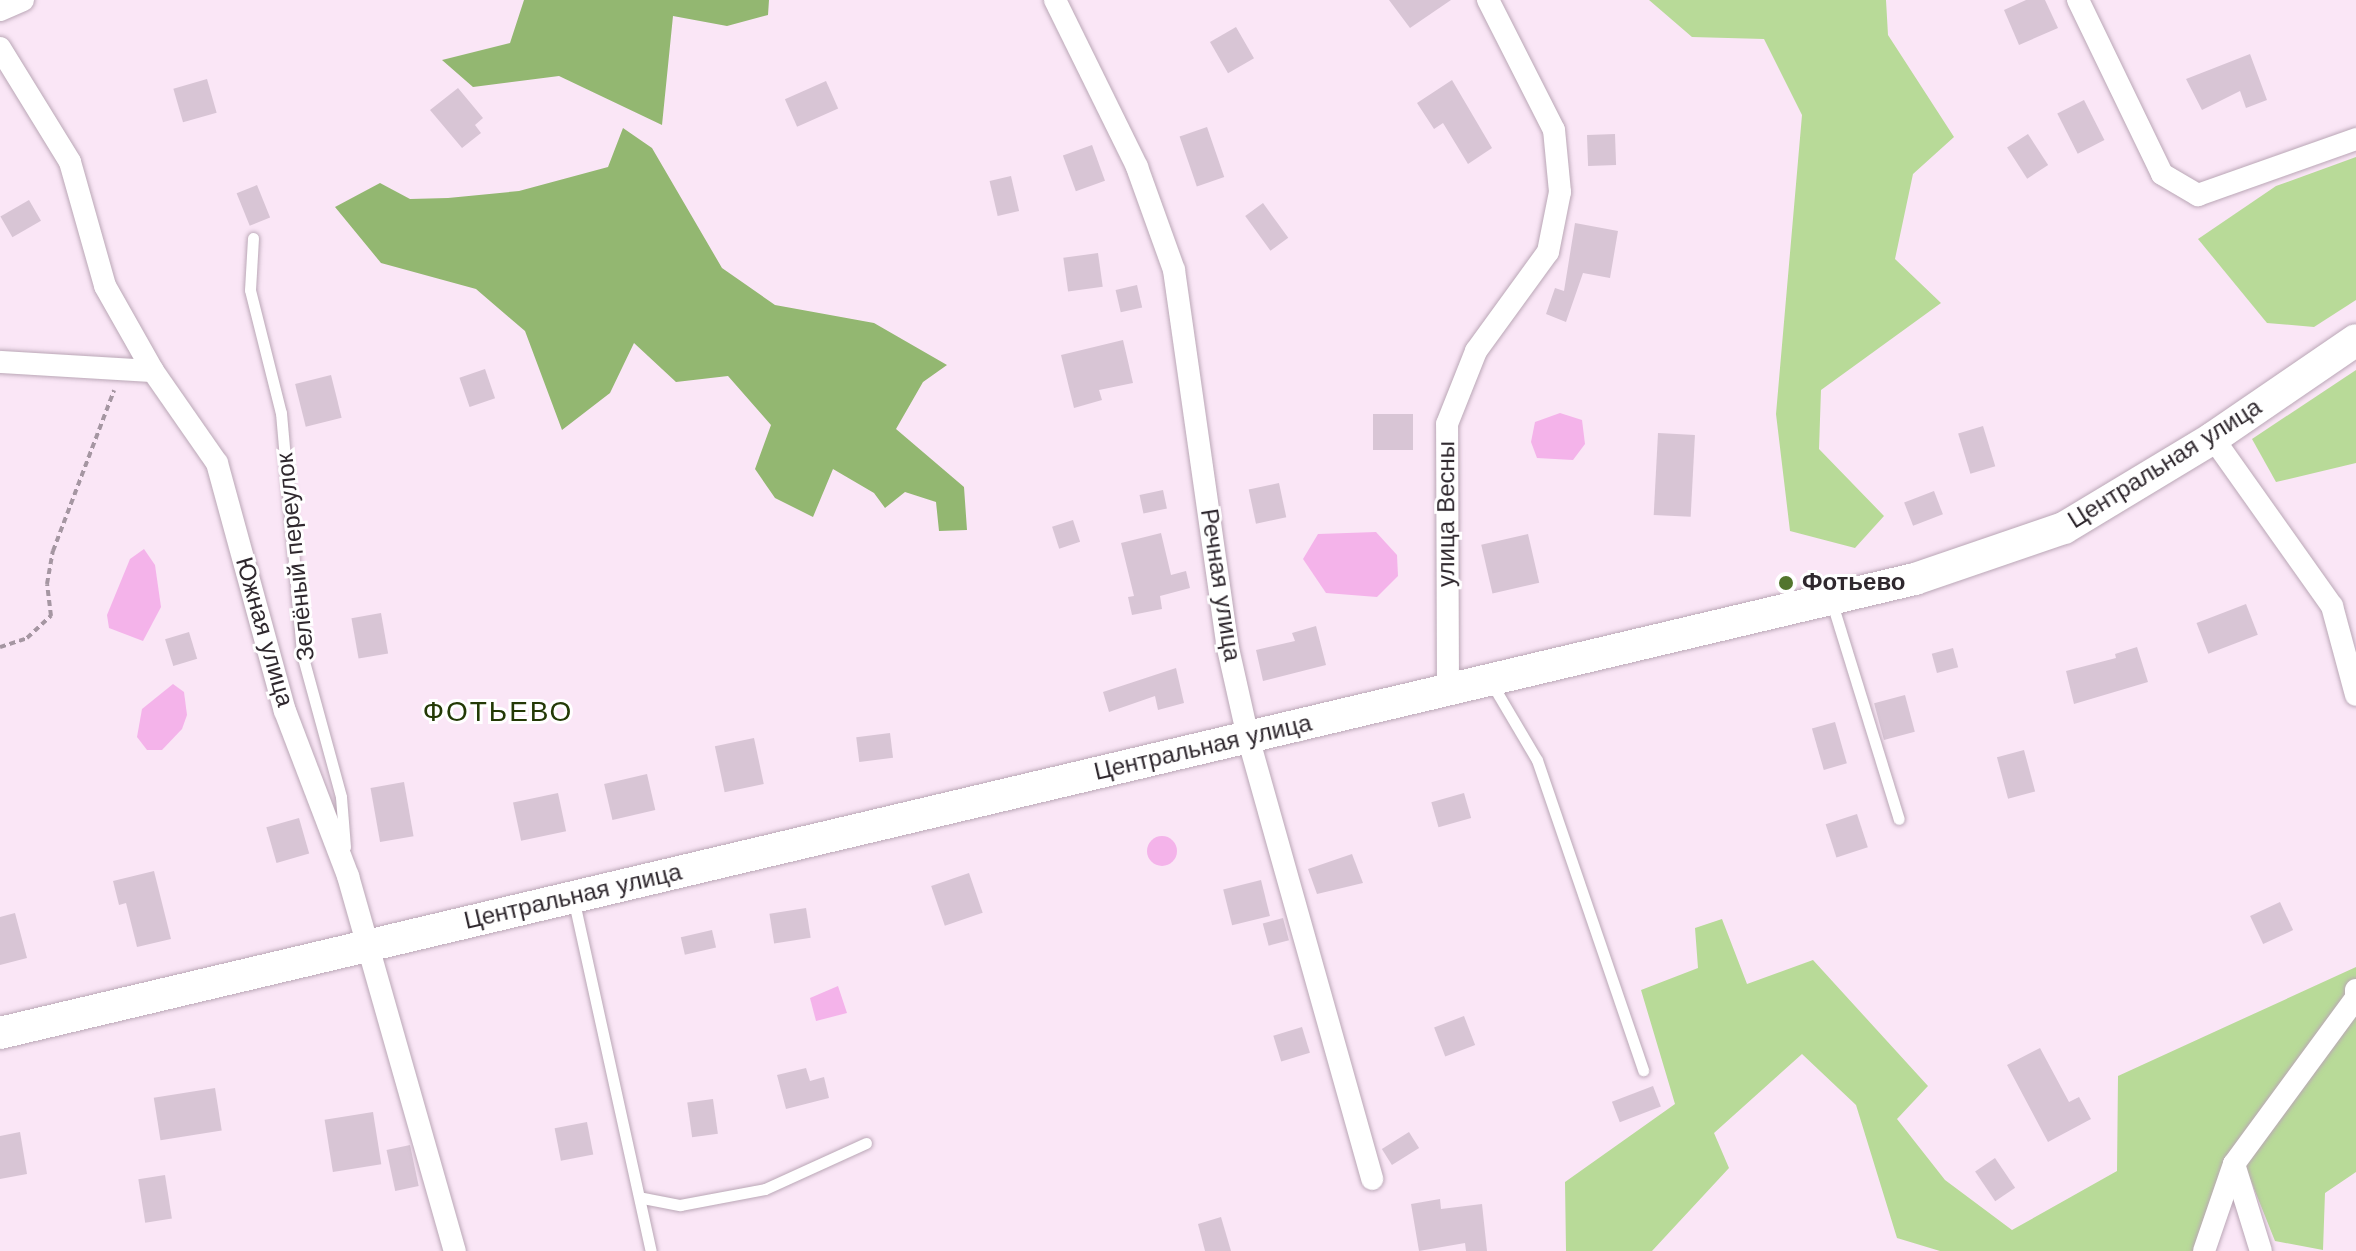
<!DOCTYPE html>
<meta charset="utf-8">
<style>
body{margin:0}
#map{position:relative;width:2356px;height:1251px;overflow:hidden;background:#fae6f6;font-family:"Work Sans",sans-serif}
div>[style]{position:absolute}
.green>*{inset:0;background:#b8da98}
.forest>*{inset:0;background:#93b771}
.water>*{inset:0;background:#f4b3ea}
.round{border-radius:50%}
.building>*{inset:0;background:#d8c5d5;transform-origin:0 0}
.path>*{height:4px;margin-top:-2px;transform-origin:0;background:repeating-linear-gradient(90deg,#a596a2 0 6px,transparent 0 10px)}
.roads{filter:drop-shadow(0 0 2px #baa7b6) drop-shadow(0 0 2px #baa7b6)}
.lane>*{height:11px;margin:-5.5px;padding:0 5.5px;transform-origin:5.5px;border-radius:5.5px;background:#fff}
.street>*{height:22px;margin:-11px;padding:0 11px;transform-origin:11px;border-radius:11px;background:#fff}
.secondary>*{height:32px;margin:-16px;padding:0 16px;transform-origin:16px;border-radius:16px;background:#fff}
.dots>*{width:22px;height:22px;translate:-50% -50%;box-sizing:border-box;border:4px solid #fff;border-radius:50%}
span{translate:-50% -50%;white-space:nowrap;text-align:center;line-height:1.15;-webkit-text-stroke:6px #fff;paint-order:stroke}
.street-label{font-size:24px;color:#2f282e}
.poi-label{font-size:24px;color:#2f282e;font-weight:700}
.left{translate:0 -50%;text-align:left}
.quarter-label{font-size:28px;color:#233905;letter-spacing:2px}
</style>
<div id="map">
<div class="green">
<div style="clip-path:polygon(1649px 0,1886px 0,1888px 35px,1954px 137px,1913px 174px,1895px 259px,1941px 303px,1821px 390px,1819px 449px,1884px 516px,1855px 548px,1790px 531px,1776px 414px,1802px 115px,1764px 39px,1692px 37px)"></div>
<div style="clip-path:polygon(2356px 157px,2356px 300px,2314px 327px,2267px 323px,2198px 239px,2276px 186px)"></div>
<div style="clip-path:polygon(2356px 370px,2356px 463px,2276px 482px,2252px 439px)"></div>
<div style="clip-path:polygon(1722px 919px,1747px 984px,1813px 960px,1928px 1086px,1897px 1119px,1945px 1180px,2012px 1230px,2117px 1171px,2118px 1076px,2356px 967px,2356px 1172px,2325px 1193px,2323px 1250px,2275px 1241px,2237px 1146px,2201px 1251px,1940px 1251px,1897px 1238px,1856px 1105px,1802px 1054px,1714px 1133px,1729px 1168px,1652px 1251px,1566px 1251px,1565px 1182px,1675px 1104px,1641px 990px,1698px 968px,1695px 928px)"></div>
</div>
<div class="forest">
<div style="clip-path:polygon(524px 0,769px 0,768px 15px,727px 26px,673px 16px,662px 125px,559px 76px,473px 87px,442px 60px,510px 43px)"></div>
<div style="clip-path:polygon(623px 128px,652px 148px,722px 268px,775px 305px,874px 323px,947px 365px,923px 382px,896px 429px,964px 487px,967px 530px,939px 531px,936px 502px,905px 492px,885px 508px,874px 493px,833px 469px,813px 517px,775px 498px,755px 469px,771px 425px,728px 376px,676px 382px,634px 343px,610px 393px,562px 430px,525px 331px,476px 289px,381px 263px,335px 207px,380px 183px,410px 199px,448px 198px,519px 191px,608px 167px)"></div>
</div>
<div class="water">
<div style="clip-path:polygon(1560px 413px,1582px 420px,1585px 444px,1573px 460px,1537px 458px,1531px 442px,1535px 422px)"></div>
<div style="clip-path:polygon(1376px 532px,1397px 555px,1398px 576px,1377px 597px,1326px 593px,1303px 559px,1318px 534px)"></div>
<div style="clip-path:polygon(144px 549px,155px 565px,161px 607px,143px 641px,109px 628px,107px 615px,130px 559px)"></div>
<div style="clip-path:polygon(173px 684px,184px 692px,187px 715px,182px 729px,162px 750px,147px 750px,137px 737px,142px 709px)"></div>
<div class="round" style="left:1147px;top:836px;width:30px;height:30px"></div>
<div style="clip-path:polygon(838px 986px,847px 1013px,816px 1021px,810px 998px)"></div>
</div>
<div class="building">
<div style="clip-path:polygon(1389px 0,1451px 0,1410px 28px)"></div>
<div style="clip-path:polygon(2026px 0,2045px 0,2058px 28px,2019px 45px,2004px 10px)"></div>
<div style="left:1236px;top:27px;width:36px;height:30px;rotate:60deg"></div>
<div style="clip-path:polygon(2250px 54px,2267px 100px,2246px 108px,2240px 91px,2202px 110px,2186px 79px)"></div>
<div style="left:207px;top:79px;width:35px;height:35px;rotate:74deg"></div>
<div style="clip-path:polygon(1452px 80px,1492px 148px,1468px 164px,1443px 123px,1434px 129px,1417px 103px)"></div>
<div style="left:826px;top:81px;width:30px;height:45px;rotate:66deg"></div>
<div style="clip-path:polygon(458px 88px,483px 118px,475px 125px,481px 133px,462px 148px,430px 110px)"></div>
<div style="left:2084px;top:100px;width:45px;height:30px;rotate:63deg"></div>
<div style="left:1207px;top:127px;width:53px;height:29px;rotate:71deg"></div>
<div style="left:1615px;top:134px;width:31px;height:28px;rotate:88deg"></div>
<div style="left:2028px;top:134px;width:37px;height:25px;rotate:57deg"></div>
<div style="left:1092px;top:145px;width:38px;height:31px;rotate:70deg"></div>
<div style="left:1011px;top:176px;width:36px;height:22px;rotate:77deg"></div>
<div style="left:257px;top:185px;width:35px;height:22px;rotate:68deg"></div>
<div style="left:29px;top:200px;width:24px;height:33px;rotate:60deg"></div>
<div style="left:1263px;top:203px;width:43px;height:22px;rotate:54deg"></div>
<div style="clip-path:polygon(1575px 223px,1618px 231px,1610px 278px,1583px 273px,1566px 322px,1546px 314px,1555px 288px,1564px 291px)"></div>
<div style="left:1098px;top:253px;width:34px;height:35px;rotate:82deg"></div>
<div style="left:1137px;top:285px;width:23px;height:22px;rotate:77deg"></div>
<div style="clip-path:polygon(1123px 340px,1133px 383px,1099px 390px,1102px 400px,1074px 408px,1061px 355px)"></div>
<div style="left:485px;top:369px;width:31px;height:27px;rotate:71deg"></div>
<div style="left:331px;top:375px;width:44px;height:37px;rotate:76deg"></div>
<div style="left:1373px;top:414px;width:40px;height:36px"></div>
<div style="left:1983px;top:426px;width:42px;height:26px;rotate:73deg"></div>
<div style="left:1658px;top:433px;width:37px;height:82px;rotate:3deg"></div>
<div style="left:1279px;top:483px;width:35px;height:31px;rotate:78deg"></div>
<div style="left:1163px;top:490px;width:19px;height:24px;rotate:78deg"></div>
<div style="left:1934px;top:491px;width:25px;height:32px;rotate:69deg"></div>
<div style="left:1073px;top:520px;width:23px;height:22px;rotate:72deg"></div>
<div style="clip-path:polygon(1161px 533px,1171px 575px,1186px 571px,1190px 588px,1160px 596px,1162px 609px,1132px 615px,1128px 597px,1134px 596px,1121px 543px)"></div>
<div style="left:1528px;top:534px;width:50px;height:48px;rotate:77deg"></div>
<div style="left:2246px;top:604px;width:33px;height:53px;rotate:69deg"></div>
<div style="left:381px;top:613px;width:41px;height:30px;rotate:80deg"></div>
<div style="clip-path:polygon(1316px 626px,1326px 665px,1263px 681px,1256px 650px,1295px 641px,1292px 633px)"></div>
<div style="left:189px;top:632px;width:28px;height:25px;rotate:73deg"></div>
<div style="clip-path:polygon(2137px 647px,2148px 682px,2074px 704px,2066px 671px,2116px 658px,2115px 654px)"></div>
<div style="left:1953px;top:648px;width:20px;height:22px;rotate:75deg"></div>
<div style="clip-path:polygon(1176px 668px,1184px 703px,1158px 710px,1155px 696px,1109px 712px,1103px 692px)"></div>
<div style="left:1905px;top:695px;width:38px;height:32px;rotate:75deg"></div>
<div style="left:1835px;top:722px;width:43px;height:24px;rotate:74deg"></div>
<div style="left:890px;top:733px;width:25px;height:34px;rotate:83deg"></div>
<div style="left:754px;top:738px;width:47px;height:40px;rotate:78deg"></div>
<div style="left:2024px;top:750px;width:43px;height:28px;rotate:75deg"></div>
<div style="left:647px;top:774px;width:37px;height:44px;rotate:77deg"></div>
<div style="left:404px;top:782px;width:55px;height:34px;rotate:80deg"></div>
<div style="left:558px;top:793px;width:39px;height:46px;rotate:78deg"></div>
<div style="left:1464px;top:793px;width:26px;height:34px;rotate:74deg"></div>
<div style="left:1857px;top:814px;width:35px;height:33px;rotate:72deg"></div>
<div style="left:299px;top:818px;width:37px;height:34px;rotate:74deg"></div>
<div style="clip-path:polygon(1352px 854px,1363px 883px,1317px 894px,1308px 869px)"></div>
<div style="clip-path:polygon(154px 871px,171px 939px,137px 947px,126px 903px,119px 905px,113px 881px)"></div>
<div style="left:969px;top:873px;width:42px;height:40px;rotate:71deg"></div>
<div style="left:1261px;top:880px;width:37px;height:39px;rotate:76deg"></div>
<div style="left:2280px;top:902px;width:31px;height:33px;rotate:65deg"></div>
<div style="left:806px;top:908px;width:30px;height:37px;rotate:81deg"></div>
<div style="clip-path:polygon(15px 913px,27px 958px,0 965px,0 917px)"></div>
<div style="left:1283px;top:918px;width:23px;height:21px;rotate:75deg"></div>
<div style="left:712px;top:930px;width:18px;height:32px;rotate:77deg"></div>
<div style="left:1464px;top:1016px;width:31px;height:32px;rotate:69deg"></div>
<div style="left:1302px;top:1027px;width:27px;height:30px;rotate:73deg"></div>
<div style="clip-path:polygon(2040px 1048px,2069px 1102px,2079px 1097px,2091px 1119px,2048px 1142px,2007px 1065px)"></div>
<div style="clip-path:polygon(806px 1068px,810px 1081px,824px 1077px,829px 1098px,786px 1109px,777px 1075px)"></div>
<div style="left:1653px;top:1086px;width:22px;height:44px;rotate:69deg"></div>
<div style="left:215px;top:1088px;width:43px;height:62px;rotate:81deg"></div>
<div style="left:713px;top:1099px;width:35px;height:26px;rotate:82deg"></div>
<div style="left:373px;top:1112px;width:53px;height:49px;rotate:81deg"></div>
<div style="left:587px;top:1122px;width:33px;height:33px;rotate:79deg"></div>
<div style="clip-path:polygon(20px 1132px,27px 1174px,0 1179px,0 1136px)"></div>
<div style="left:1409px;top:1132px;width:19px;height:32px;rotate:58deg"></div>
<div style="left:410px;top:1145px;width:42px;height:24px;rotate:78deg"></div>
<div style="left:1995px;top:1158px;width:36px;height:24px;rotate:56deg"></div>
<div style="left:165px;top:1175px;width:44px;height:27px;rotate:81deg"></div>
<div style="clip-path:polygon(1440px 1199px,1441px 1209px,1482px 1204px,1487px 1251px,1466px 1251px,1465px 1243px,1419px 1251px,1411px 1204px)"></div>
<div style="clip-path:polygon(1221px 1217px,1231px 1251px,1205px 1251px,1198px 1224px)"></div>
</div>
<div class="path">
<div style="left:0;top:647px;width:28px;rotate:-18deg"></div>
<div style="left:27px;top:638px;width:33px;rotate:-43deg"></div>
<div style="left:51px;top:616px;width:32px;rotate:-97deg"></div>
<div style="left:47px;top:584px;width:34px;rotate:-80deg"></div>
<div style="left:53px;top:551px;width:172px;rotate:-69.2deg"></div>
</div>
<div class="roads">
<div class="lane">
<div style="left:253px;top:238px;width:52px;rotate:93.3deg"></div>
<div style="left:250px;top:290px;width:127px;rotate:75.9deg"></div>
<div style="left:281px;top:413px;width:242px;rotate:85deg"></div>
<div style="left:302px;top:654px;width:148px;rotate:74.7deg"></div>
<div style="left:341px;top:797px;width:50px;rotate:85.4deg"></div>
<div style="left:1831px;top:600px;width:229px;rotate:72.8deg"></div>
<div style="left:1492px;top:684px;width:88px;rotate:59.4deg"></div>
<div style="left:1537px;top:760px;width:328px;rotate:71.1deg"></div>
<div style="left:574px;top:902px;width:357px;rotate:77.6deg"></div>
<div style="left:643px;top:1198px;width:38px;rotate:11deg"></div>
<div style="left:680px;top:1205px;width:86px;rotate:-10.7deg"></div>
<div style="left:765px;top:1189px;width:111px;rotate:-24.5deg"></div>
</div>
<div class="street">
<div style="left:1055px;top:0;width:186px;rotate:63.8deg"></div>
<div style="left:1137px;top:167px;width:109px;rotate:70.2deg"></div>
<div style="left:1174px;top:270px;width:378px;rotate:81.9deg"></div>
<div style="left:1227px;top:644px;width:95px;rotate:77.3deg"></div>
<div style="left:1248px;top:737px;width:459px;rotate:74.3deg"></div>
<div style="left:2078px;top:0;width:193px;rotate:64.2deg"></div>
<div style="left:2162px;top:174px;width:42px;rotate:30.3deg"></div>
<div style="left:2198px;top:195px;width:168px;rotate:-19.5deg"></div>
<div style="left:0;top:10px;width:25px;rotate:-23deg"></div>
<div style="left:0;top:48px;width:134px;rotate:58.4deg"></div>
<div style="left:70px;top:162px;width:129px;rotate:74.2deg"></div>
<div style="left:105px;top:286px;width:98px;rotate:60.5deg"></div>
<div style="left:153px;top:371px;width:112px;rotate:55.2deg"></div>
<div style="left:217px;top:463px;width:257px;rotate:74.7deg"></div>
<div style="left:285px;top:711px;width:177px;rotate:69.1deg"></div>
<div style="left:348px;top:876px;width:390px;rotate:74.1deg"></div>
<div style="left:0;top:362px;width:153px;rotate:3.4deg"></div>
<div style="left:2213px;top:438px;width:206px;rotate:54.7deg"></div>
<div style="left:2332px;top:606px;width:92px;rotate:74.9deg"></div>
<div style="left:1448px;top:690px;width:266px;rotate:-90.2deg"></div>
<div style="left:1447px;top:424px;width:79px;rotate:-68.3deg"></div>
<div style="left:1476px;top:351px;width:122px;rotate:-54deg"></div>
<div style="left:1548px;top:252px;width:61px;rotate:-78.7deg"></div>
<div style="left:1560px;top:192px;width:62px;rotate:-95.5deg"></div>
<div style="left:1554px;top:130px;width:146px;rotate:-116.9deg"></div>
<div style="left:2234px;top:1164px;width:91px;rotate:72.8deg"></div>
<div style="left:2204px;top:1251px;width:92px;rotate:-71deg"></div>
<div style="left:2234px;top:1164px;width:206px;rotate:-53.7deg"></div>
<div style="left:2356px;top:998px;width:8px;rotate:-90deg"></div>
</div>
<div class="secondary">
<div style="left:0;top:1033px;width:1968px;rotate:-13.34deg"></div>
<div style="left:1915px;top:579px;width:157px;rotate:-18.9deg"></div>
<div style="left:2064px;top:528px;width:174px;rotate:-31.1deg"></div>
<div style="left:2213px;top:438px;width:173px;rotate:-34.4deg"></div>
</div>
</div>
<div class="dots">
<div style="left:1786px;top:583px;background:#53752d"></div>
</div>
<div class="street-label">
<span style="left:2165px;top:464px;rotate:-32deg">Центральная улица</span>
<span style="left:1447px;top:514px;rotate:-90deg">улица Весны</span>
<span style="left:296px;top:557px;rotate:-96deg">Зелёный переулок</span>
<span style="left:1220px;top:585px;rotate:81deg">Речная улица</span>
<span style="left:264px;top:632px;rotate:74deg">Южная улица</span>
<span style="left:1203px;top:748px;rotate:-13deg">Центральная улица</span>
<span style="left:573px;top:897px;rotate:-13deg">Центральная улица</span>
</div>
<div class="poi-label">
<span class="left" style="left:1802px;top:583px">Фотьево</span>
</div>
<div class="quarter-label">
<span style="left:498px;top:712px">ФОТЬЕВО</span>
</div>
</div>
